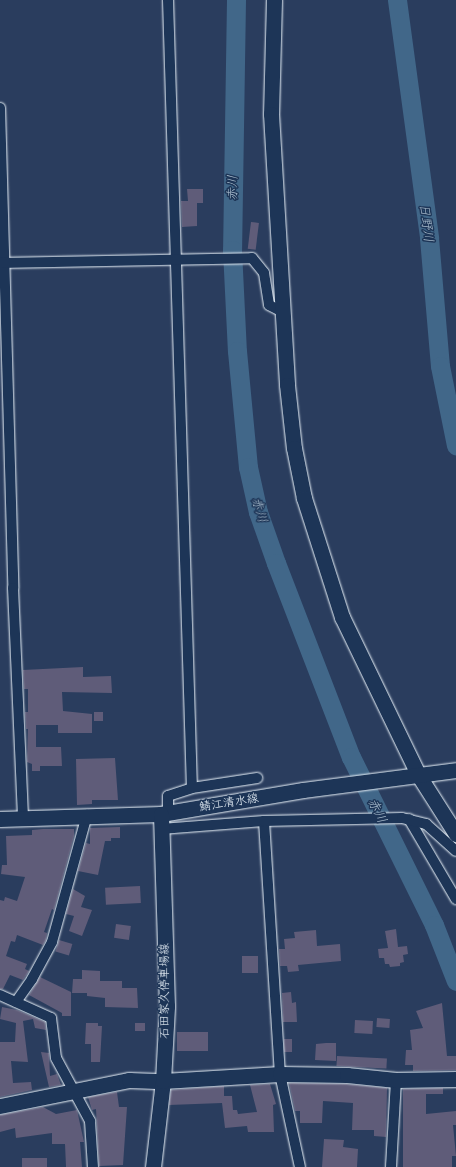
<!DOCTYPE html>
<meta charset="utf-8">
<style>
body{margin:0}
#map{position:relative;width:456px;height:1167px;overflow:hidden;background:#2a3d5e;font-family:"Balsamiq Sans","Klee One",sans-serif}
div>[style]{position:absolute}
.river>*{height:19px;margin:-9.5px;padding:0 9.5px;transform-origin:9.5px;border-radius:9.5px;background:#416789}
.building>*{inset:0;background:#5f5c79;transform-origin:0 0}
.roads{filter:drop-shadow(0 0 1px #e8f1f8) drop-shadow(0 0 1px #e8f1f8)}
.street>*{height:10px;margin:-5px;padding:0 5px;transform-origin:5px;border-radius:5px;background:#1d3557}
.secondary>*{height:15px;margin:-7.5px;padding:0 7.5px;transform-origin:7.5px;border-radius:7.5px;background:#1d3557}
span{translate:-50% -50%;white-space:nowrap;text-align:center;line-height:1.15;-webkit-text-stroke:3px #1d3557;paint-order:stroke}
.street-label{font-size:12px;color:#e8f1f8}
.water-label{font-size:13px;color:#aec1d1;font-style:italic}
</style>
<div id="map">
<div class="river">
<div style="left:236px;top:0;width:250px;rotate:90.9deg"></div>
<div style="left:232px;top:250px;width:101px;rotate:87.2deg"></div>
<div style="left:237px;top:351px;width:117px;rotate:84.6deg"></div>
<div style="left:248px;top:467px;width:46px;rotate:77.5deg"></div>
<div style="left:258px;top:512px;width:54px;rotate:70.6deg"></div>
<div style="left:276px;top:563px;width:208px;rotate:68.9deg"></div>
<div style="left:351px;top:757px;width:187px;rotate:63.7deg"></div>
<div style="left:434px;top:925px;width:60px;rotate:68.6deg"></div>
<div style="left:397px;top:0;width:240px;rotate:82.3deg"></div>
<div style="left:429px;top:238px;width:128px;rotate:85.1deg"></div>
<div style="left:440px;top:366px;width:81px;rotate:78.6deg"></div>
</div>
<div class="building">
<div style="clip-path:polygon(187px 189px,203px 189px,203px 203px,197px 203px,197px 226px,182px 227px,181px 201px,188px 201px)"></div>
<div style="left:251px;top:222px;width:8px;height:27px;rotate:7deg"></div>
<div style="clip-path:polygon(83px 667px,83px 677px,111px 676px,112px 693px,62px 692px,63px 711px,92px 714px,92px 733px,58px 733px,58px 725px,36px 725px,36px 747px,61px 747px,62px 766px,40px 766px,40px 771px,32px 771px,32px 764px,27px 762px,28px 729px,26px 729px,25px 712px,28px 712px,28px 689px,24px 689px,23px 670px)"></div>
<div style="left:94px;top:712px;width:9px;height:9px"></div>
<div style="clip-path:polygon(115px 758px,118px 800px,92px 800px,92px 804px,77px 805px,76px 759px)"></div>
<div style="clip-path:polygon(120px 827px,120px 838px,111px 838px,111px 841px,105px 841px,98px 875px,78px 871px,86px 843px,90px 844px,90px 828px)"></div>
<div style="clip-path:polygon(43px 829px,74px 829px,74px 836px,54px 910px,52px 909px,44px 932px,47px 933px,46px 940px,43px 945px,17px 935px,15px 942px,11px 941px,6px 956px,27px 964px,25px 969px,29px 971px,23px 980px,10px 975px,3px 989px,0 989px,0 900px,4px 901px,5px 897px,17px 901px,25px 877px,1px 874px,2px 865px,7px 865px,6px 836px,32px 835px,32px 830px)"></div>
<div style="left:140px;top:886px;width:17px;height:35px;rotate:87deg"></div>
<div style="clip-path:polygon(73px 889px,85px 896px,81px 907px,92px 910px,82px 936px,69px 931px,74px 916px,66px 914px)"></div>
<div style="left:116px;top:924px;width:15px;height:14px;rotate:8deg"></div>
<div style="clip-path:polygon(396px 929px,398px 947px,407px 946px,408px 954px,403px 955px,404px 962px,400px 963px,400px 966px,390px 967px,389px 964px,385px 964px,384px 958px,379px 958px,378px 949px,388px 948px,385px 931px)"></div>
<div style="clip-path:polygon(316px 930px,317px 946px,340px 944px,341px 961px,298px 965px,299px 971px,288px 972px,287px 966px,280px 966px,279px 949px,285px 949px,284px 939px,295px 938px,294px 932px)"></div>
<div style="left:59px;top:940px;width:14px;height:12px;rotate:17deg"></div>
<div style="left:242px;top:956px;width:16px;height:17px"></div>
<div style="clip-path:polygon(82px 970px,100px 971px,100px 981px,122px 981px,122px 988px,137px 988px,138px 1008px,105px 1007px,105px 998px,87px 996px,87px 993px,72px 993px,73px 979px,82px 979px)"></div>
<div style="clip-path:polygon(40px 977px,71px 992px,71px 1016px,62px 1016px,62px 1013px,29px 995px)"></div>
<div style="clip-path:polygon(291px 992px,292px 1003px,296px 1002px,297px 1022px,283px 1022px,282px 993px)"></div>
<div style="clip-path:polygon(442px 1003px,447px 1056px,456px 1056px,456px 1070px,413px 1071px,413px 1065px,405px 1065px,406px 1050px,412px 1050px,410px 1030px,423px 1028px,416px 1011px)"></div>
<div style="clip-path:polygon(2px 1007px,17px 1010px,45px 1022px,46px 1030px,35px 1028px,33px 1019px,23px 1021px,28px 1062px,11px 1061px,13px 1083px,31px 1082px,32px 1090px,0 1097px,0 1042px,15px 1042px,16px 1023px,0 1019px)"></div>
<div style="left:377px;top:1018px;width:13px;height:9px;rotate:4deg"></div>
<div style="left:355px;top:1020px;width:18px;height:13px;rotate:3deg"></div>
<div style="clip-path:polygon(86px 1023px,98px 1023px,98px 1026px,102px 1026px,100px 1062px,91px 1062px,91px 1044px,85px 1044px)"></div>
<div style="left:135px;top:1023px;width:10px;height:8px"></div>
<div style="left:177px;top:1032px;width:31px;height:19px"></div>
<div style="left:284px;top:1039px;width:8px;height:13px"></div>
<div style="clip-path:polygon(326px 1043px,336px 1043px,336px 1061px,315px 1060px,316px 1044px)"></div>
<div style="clip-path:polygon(41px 1052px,49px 1053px,50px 1076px,57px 1074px,61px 1085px,49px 1087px)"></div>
<div style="left:337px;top:1056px;width:50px;height:10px;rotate:3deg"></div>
<div style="clip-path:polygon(289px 1083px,346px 1084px,387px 1088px,386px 1137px,374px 1136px,374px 1130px,352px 1130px,353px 1103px,323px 1101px,322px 1123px,300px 1123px,300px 1111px,295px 1111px)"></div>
<div style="clip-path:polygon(270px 1084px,276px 1104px,273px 1105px,274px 1132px,248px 1132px,247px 1126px,225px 1128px,222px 1103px,169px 1105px,171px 1090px,224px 1086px,224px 1096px,232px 1096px,233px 1110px,237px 1110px,238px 1114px,257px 1112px,250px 1085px)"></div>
<div style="clip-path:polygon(443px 1088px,443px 1094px,426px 1094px,426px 1114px,456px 1111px,456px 1125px,453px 1125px,456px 1156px,452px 1156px,452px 1167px,403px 1167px,403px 1089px)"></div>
<div style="clip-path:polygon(117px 1092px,119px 1107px,127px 1107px,123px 1165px,99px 1166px,96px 1109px,92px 1110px,88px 1097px)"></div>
<div style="clip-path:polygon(43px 1107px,56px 1114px,77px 1110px,84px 1142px,80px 1142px,82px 1167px,66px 1167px,65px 1144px,52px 1144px,52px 1133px,16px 1138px,15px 1128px,0 1132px,0 1115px)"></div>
<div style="clip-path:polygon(324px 1139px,344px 1140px,343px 1147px,358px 1149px,357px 1167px,322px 1167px)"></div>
<div style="left:47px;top:1158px;width:9px;height:25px;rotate:90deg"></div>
</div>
<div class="roads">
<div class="street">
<div style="left:168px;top:0;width:788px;rotate:88.26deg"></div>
<div style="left:0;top:108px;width:480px;rotate:88.4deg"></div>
<div style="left:13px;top:588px;width:230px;rotate:87.5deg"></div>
<div style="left:0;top:263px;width:252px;rotate:-1.1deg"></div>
<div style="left:252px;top:258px;width:19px;rotate:51deg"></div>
<div style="left:264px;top:273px;width:32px;rotate:81deg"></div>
<div style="left:269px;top:305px;width:16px;rotate:27deg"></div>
<div style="left:168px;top:813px;width:17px;rotate:-90deg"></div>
<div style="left:168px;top:796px;width:25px;rotate:-18deg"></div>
<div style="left:192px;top:788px;width:66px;rotate:-8.7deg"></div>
<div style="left:409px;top:819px;width:93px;rotate:59.6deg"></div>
<div style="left:264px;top:821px;width:254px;rotate:86.4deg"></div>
<div style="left:280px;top:1074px;width:95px;rotate:77.9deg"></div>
<div style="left:161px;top:829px;width:103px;rotate:-4.4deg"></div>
<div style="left:264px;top:821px;width:138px;rotate:-1.2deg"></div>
<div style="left:402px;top:818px;width:25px;rotate:14deg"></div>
<div style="left:426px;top:824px;width:40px;rotate:42deg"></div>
<div style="left:0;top:995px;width:56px;rotate:24.3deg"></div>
<div style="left:51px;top:1018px;width:40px;rotate:82.9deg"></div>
<div style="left:56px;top:1058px;width:72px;rotate:61.6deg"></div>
<div style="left:90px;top:1121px;width:46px;rotate:86.3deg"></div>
<div style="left:16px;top:1002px;width:28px;rotate:-55deg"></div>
<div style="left:32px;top:979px;width:42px;rotate:-61.6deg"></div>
<div style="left:52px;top:942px;width:132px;rotate:-74.6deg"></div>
<div style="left:391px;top:1167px;width:87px;rotate:-86.7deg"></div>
</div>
<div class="secondary">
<div style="left:274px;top:0;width:114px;rotate:91.5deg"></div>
<div style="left:271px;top:114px;width:271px;rotate:86.6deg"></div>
<div style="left:287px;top:385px;width:63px;rotate:83.7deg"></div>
<div style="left:294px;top:448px;width:51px;rotate:78.7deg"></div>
<div style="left:304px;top:498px;width:125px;rotate:72.3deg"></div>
<div style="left:342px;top:617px;width:177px;rotate:64.2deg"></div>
<div style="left:419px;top:776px;width:69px;rotate:57.5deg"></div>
<div style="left:0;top:819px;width:161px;rotate:-1.8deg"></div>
<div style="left:161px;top:814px;width:144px;rotate:-9.6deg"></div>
<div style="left:303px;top:790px;width:154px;rotate:-7.4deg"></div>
<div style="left:0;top:1106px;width:132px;rotate:-11.4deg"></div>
<div style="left:129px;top:1080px;width:34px;rotate:2deg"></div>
<div style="left:163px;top:1081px;width:117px;rotate:-3.4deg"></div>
<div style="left:280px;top:1074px;width:67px;rotate:0.9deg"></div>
<div style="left:347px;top:1075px;width:49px;rotate:5.8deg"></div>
<div style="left:396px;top:1080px;width:60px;rotate:-1deg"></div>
<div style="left:153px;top:1167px;width:87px;rotate:-83.4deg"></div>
<div style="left:163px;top:1081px;width:75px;rotate:-86.9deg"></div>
<div style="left:167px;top:1006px;width:192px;rotate:-91.8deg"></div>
</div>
</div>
<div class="street-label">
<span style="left:229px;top:803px;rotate:-9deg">鯖江清水線</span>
<span style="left:165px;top:991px;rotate:-90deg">石田家久停車場線</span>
</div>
<div class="water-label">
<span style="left:233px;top:188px;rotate:-89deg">赤川</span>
<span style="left:426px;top:223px;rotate:83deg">日野川</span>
<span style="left:259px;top:510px;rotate:74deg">赤川</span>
<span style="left:377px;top:811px;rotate:64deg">赤川</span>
</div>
</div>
